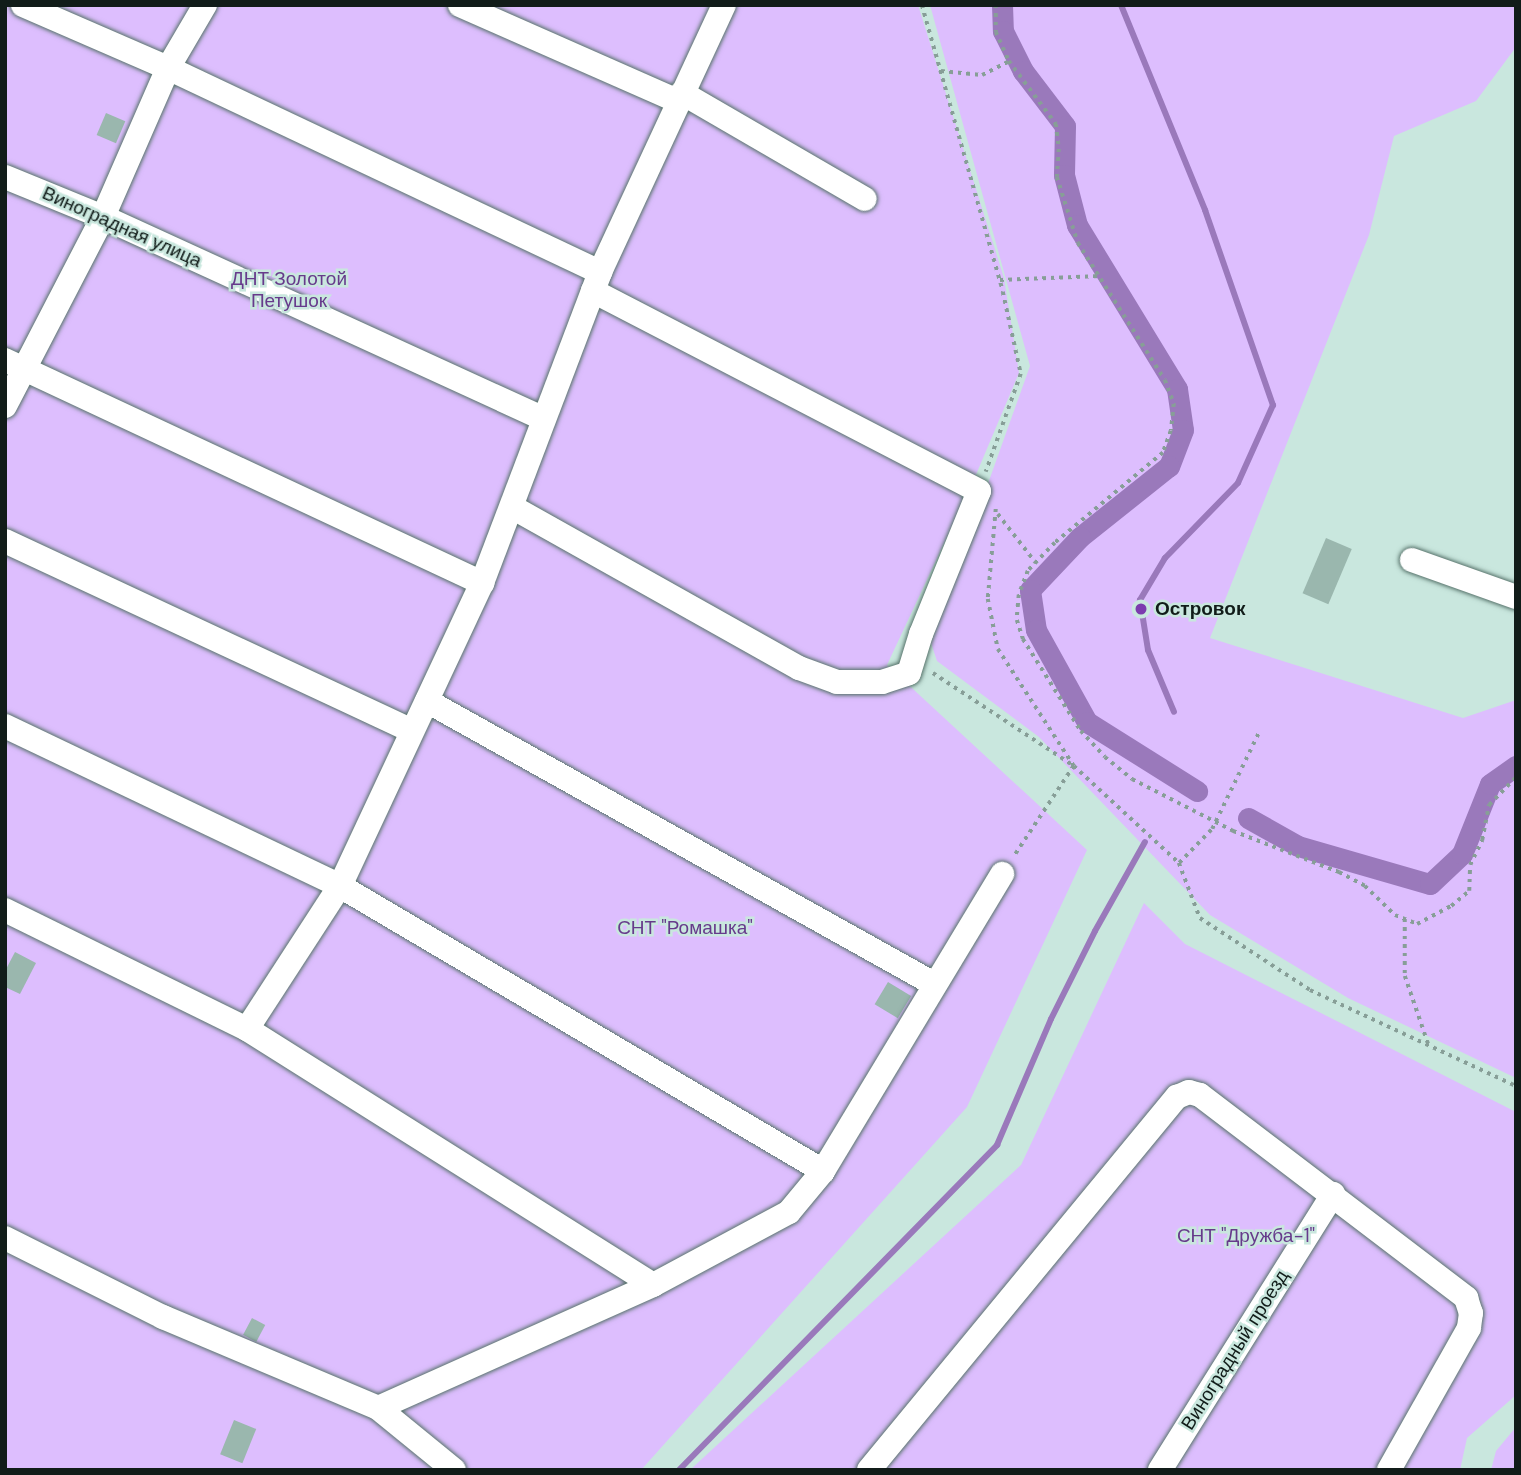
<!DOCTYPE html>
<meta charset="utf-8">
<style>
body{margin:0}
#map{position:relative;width:1521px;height:1475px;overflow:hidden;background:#c9e7de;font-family:"DM Sans",sans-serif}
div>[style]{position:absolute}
.green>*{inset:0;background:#ddbefe}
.stream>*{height:6px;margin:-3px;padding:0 3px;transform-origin:3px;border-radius:3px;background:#9a79bb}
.canal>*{height:21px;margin:-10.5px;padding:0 10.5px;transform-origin:10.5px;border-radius:10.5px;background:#9a79bb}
.building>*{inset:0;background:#9ab7ae;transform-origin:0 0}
.path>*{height:3.5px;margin-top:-1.75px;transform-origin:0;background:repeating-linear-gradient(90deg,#879e97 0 3.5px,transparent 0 8.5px)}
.roads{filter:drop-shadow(0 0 2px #57736b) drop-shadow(0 0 2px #57736b)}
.minor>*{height:24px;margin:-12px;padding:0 12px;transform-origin:12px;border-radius:12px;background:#fff}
.dots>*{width:19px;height:19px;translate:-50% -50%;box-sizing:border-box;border:4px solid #c9e7de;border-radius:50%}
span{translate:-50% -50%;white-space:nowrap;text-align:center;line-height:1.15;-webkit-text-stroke:5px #c9e7de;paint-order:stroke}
.street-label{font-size:19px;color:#111c19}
.park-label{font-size:19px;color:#663a8b}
.poi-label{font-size:19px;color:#111c19;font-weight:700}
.left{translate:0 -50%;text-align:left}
.frame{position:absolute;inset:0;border:7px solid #111c19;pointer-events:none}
</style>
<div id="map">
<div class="green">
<div style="clip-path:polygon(5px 5px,918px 5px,1004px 278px,1019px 373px,975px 477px,887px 665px,1087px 850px,967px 1107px,641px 1470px,5px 1470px)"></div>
<div style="clip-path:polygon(930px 5px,1516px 5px,1516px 47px,1476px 101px,1394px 136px,1369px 235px,1210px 638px,1463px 718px,1516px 700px,1516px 1078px,1348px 998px,1210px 915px,1039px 737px,937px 661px,931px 643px,1030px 366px)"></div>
<div style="clip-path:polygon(1144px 903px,1185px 944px,1516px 1112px,1516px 1395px,1467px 1438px,1460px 1470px,690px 1470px,1021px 1165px)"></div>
<div style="clip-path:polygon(1516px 1427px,1516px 1470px,1491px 1470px,1496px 1451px)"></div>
</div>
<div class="stream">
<div style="left:1121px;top:5px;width:222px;rotate:67.7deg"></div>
<div style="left:1205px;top:210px;width:207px;rotate:70.8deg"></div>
<div style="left:1273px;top:405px;width:85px;rotate:114.2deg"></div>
<div style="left:1238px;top:483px;width:105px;rotate:134.2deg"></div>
<div style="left:1165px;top:558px;width:49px;rotate:120.8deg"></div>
<div style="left:1140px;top:600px;width:51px;rotate:80.9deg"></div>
<div style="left:1148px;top:650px;width:67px;rotate:67.2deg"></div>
<div style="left:679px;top:1470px;width:455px;rotate:-45.6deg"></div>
<div style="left:997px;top:1145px;width:137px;rotate:-66.8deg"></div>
<div style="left:1051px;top:1019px;width:98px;rotate:-63.4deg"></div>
<div style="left:1095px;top:931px;width:102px;rotate:-60.7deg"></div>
</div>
<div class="canal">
<div style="left:1002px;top:5px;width:26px;rotate:88deg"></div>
<div style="left:1003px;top:31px;width:45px;rotate:63.4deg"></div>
<div style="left:1023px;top:71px;width:69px;rotate:52.6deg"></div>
<div style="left:1065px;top:126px;width:49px;rotate:91.2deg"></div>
<div style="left:1064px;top:175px;width:52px;rotate:75.4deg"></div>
<div style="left:1077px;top:225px;width:192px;rotate:58.6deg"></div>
<div style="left:1177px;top:389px;width:41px;rotate:81.7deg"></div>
<div style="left:1183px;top:430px;width:39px;rotate:111deg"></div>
<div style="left:1169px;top:466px;width:114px;rotate:141.4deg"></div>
<div style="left:1080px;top:537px;width:73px;rotate:133.3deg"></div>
<div style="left:1030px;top:590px;width:40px;rotate:81.5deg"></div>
<div style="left:1036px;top:630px;width:105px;rotate:61deg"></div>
<div style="left:1087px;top:722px;width:130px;rotate:32.1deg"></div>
<div style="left:1248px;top:818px;width:57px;rotate:29.2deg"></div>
<div style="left:1298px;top:846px;width:137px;rotate:16.1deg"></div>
<div style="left:1430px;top:884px;width:44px;rotate:-43.2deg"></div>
<div style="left:1462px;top:854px;width:75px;rotate:-68.2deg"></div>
<div style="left:1490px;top:784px;width:32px;rotate:-35deg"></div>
</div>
<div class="building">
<div style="left:106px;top:113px;width:21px;height:24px;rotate:23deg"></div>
<div style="left:1326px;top:538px;width:28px;height:60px;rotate:23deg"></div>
<div style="clip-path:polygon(15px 952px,36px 963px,20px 994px,5px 987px,5px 971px)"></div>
<div style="left:888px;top:982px;width:27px;height:26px;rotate:31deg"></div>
<div style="left:252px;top:1318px;width:15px;height:19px;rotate:28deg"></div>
<div style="left:234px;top:1420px;width:24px;height:37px;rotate:22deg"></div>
</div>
<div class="path">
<div style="left:922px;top:5px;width:298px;rotate:74.2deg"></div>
<div style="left:1003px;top:292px;width:84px;rotate:77.6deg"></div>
<div style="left:1021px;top:374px;width:104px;rotate:109.7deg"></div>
<div style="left:996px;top:5px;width:27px;rotate:90deg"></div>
<div style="left:996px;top:32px;width:32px;rotate:66deg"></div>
<div style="left:1009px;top:61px;width:79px;rotate:53.3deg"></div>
<div style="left:1056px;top:124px;width:25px;rotate:83deg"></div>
<div style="left:1059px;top:149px;width:28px;rotate:94deg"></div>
<div style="left:1057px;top:177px;width:69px;rotate:72.3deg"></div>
<div style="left:1078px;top:243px;width:162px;rotate:57.6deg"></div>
<div style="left:1165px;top:380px;width:26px;rotate:69deg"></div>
<div style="left:1174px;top:404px;width:27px;rotate:96deg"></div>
<div style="left:1171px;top:431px;width:23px;rotate:110deg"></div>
<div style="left:1163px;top:453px;width:141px;rotate:140.2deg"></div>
<div style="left:1055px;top:543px;width:39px;rotate:134deg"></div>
<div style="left:1028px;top:571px;width:26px;rotate:111deg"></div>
<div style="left:1019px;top:595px;width:25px;rotate:95deg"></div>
<div style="left:1017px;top:620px;width:20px;rotate:72deg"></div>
<div style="left:1023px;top:639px;width:109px;rotate:57.8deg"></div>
<div style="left:1081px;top:731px;width:35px;rotate:47deg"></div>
<div style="left:1105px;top:757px;width:35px;rotate:39deg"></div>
<div style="left:1132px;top:779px;width:114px;rotate:27.2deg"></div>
<div style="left:1233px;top:831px;width:114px;rotate:21.1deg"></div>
<div style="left:1339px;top:872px;width:30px;rotate:28deg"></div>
<div style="left:1365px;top:886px;width:42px;rotate:44deg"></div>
<div style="left:1395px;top:915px;width:24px;rotate:22deg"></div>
<div style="left:1417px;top:924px;width:38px;rotate:-28deg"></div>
<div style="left:1451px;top:906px;width:23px;rotate:-40deg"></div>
<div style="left:1469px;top:891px;width:26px;rotate:-88deg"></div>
<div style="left:1470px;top:865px;width:28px;rotate:-64deg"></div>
<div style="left:1482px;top:840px;width:36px;rotate:-79deg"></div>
<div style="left:1489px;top:805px;width:39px;rotate:-46deg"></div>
<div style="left:941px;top:71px;width:41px;rotate:5.6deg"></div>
<div style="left:982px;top:75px;width:30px;rotate:-27deg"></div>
<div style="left:1000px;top:280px;width:101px;rotate:-2.3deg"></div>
<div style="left:996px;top:509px;width:90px;rotate:95.1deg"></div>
<div style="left:988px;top:599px;width:51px;rotate:78.7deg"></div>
<div style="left:998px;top:649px;width:140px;rotate:57deg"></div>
<div style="left:1074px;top:766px;width:143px;rotate:42.7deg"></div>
<div style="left:1179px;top:863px;width:59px;rotate:69.1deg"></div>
<div style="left:1200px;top:918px;width:131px;rotate:33.2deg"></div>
<div style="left:1310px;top:990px;width:227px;rotate:25deg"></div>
<div style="left:998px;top:514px;width:62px;rotate:52.2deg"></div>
<div style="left:933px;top:673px;width:169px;rotate:33.4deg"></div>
<div style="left:1074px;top:766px;width:110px;rotate:123.5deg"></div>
<div style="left:1179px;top:863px;width:47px;rotate:-45.9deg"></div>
<div style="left:1212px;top:829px;width:108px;rotate:-64.1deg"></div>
<div style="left:1405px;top:919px;width:57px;rotate:90deg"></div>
<div style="left:1405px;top:976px;width:74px;rotate:71.1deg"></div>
</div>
<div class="roads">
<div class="minor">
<div style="left:23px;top:5px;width:158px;rotate:23.5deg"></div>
<div style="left:168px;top:68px;width:478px;rotate:25.3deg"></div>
<div style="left:460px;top:5px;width:238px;rotate:23.8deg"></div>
<div style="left:682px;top:93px;width:211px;rotate:30.1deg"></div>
<div style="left:5px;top:177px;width:106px;rotate:22.2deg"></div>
<div style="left:103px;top:217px;width:484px;rotate:24.6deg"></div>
<div style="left:5px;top:360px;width:527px;rotate:25.06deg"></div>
<div style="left:5px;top:406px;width:213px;rotate:-62.6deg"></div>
<div style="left:103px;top:217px;width:163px;rotate:-66.4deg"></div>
<div style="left:168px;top:68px;width:73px;rotate:-59.6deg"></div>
<div style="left:512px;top:507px;width:329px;rotate:29.3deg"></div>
<div style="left:799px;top:668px;width:40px;rotate:20.2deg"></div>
<div style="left:837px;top:682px;width:45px"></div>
<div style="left:882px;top:682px;width:28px;rotate:-18deg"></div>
<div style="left:909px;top:673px;width:41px;rotate:-72.9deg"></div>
<div style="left:921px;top:634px;width:154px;rotate:-67.9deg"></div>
<div style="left:979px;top:491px;width:435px;rotate:-152.6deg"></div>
<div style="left:5px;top:541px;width:449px;rotate:25deg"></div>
<div style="left:1412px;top:560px;width:110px;rotate:19.6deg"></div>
<div style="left:427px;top:701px;width:581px;rotate:29.17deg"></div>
<div style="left:5px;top:726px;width:371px;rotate:25.5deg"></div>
<div style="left:340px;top:886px;width:561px;rotate:30.54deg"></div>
<div style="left:5px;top:910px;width:270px;rotate:26.2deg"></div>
<div style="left:247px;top:1029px;width:480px;rotate:32.2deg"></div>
<div style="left:653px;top:1285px;width:301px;rotate:155.9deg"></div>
<div style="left:247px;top:1029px;width:171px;rotate:-57deg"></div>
<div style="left:340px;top:886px;width:335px;rotate:-64.9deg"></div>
<div style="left:482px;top:583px;width:333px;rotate:-69.2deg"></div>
<div style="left:600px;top:272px;width:294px;rotate:-65.1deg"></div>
<div style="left:5px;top:1238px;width:177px;rotate:26.6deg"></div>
<div style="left:163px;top:1317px;width:233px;rotate:22.9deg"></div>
<div style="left:378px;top:1408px;width:98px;rotate:39.2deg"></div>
<div style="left:653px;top:1285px;width:154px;rotate:-28.2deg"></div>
<div style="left:789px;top:1212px;width:53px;rotate:-50.3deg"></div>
<div style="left:823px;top:1171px;width:347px;rotate:-58.9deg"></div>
<div style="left:869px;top:1470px;width:484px;rotate:-50.5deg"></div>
<div style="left:1177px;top:1097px;width:13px;rotate:-23deg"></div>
<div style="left:1189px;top:1092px;width:11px;rotate:15deg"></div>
<div style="left:1200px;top:1095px;width:335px;rotate:37.3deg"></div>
<div style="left:1466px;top:1298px;width:16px;rotate:72deg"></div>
<div style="left:1471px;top:1313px;width:15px;rotate:98deg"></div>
<div style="left:1469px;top:1328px;width:163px;rotate:119.4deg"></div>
<div style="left:1160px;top:1470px;width:326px;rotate:-57.9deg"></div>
</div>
</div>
<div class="dots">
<div style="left:1141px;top:609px;background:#7c3baf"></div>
</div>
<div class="street-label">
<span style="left:122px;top:227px;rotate:24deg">Виноградная улица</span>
<span style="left:1235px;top:1350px;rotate:-58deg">Виноградный проезд</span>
</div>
<div class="park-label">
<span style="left:289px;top:290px">ДНТ Золотой<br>Петушок</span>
<span style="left:685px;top:928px">СНТ "Ромашка"</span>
<span style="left:1246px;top:1236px">СНТ "Дружба-1"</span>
</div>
<div class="poi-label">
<span class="left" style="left:1155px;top:609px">Островок</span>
</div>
<div class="frame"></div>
</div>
